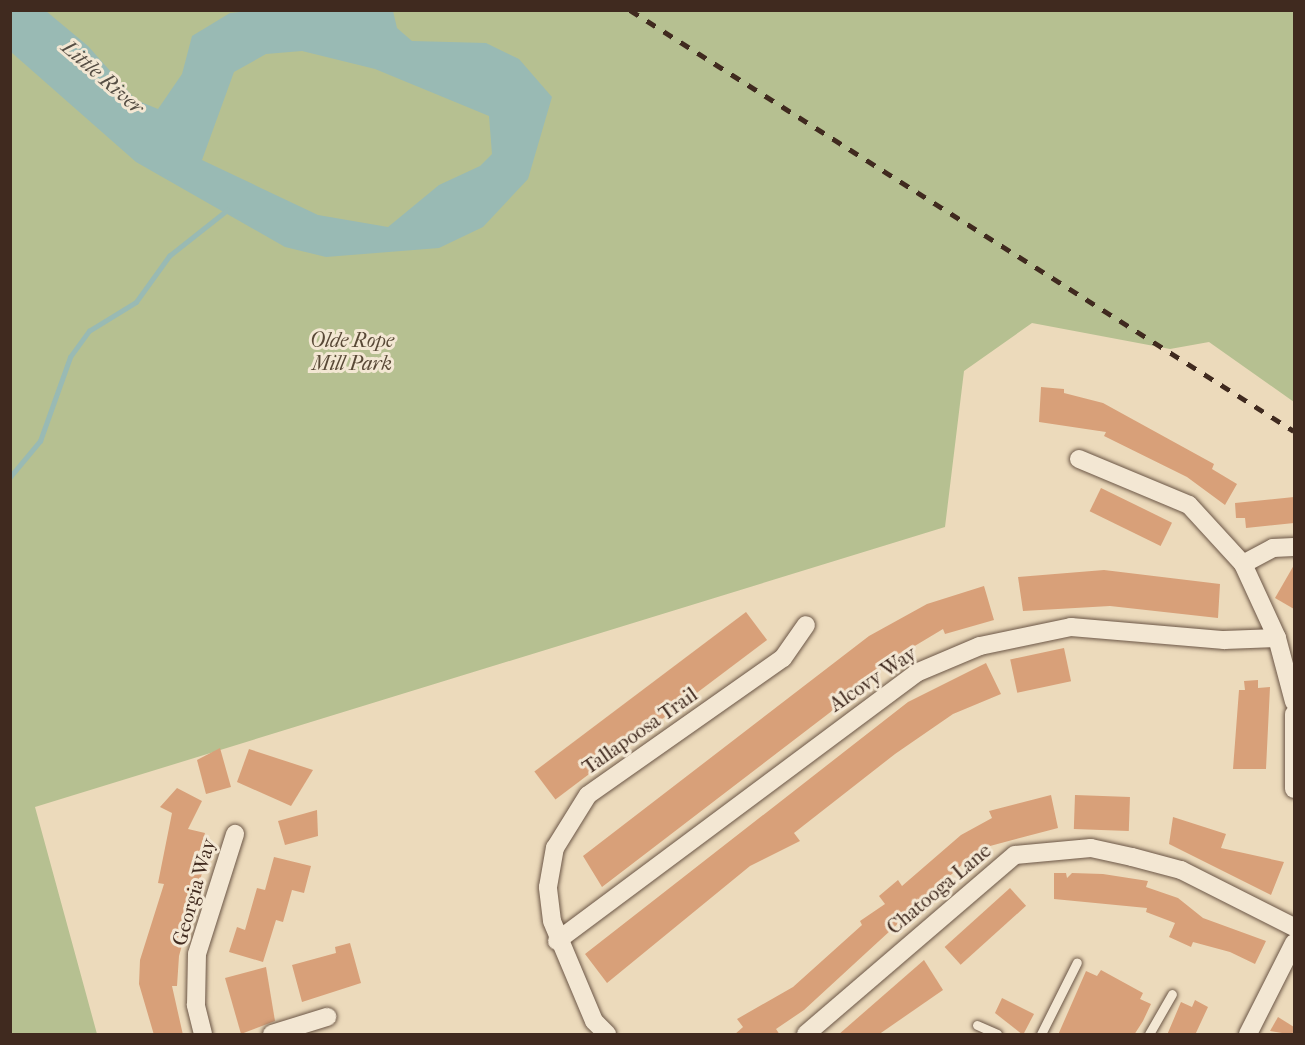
<!DOCTYPE html>
<style>
body{margin:0}
#map{position:relative;width:1305px;height:1045px;overflow:hidden;background:#ecdabb;font-family:"IM FELL French Canon",serif}
div>[style]{position:absolute}
.green>*{inset:0;background:#b6c091}
.water>*{inset:0;background:#99bab4}
.stream>*{height:4.5px;margin:-2.25px;padding:0 2.25px;transform-origin:2.25px;border-radius:2.25px;background:#99bab4}
.building>*{inset:0;background:#d8a079;transform-origin:0 0}
.roads{filter:drop-shadow(0 0 2px #6b5646) drop-shadow(0 0 2px #6b5646)}
.lane>*{height:9px;margin:-4.5px;padding:0 4.5px;transform-origin:4.5px;border-radius:4.5px;background:#f3e7d3}
.street>*{height:18px;margin:-9px;padding:0 9px;transform-origin:9px;border-radius:9px;background:#f3e7d3}
.rail>*{height:4.5px;margin-top:-2.25px;transform-origin:0;background:repeating-linear-gradient(90deg,#402a1f 0 10px,transparent 0 20px)}
span{translate:-50% -50%;white-space:nowrap;text-align:center;line-height:1.15;-webkit-text-stroke:6px #f3e7d3;paint-order:stroke}
.park-label{font-size:20px;color:#584836;font-style:italic}
.street-label{font-size:20px;color:#402a1f}
.water-label{font-size:21px;color:#564e44;font-style:italic}
.frame{position:absolute;inset:0;border:12px solid #402a1f;pointer-events:none}
</style>
<div id="map">
<div class="green">
<div style="clip-path:polygon(10px 11px,1294px 11px,1294px 402px,1209px 342px,1170px 349px,1032px 323px,964px 371px,945px 527px,35px 807px,97px 1034px,11px 1034px)"></div>
</div>
<div class="water">
<div style="clip-path:polygon(evenodd,11px 10px,46px 11px,88px 46px,136px 100px,158px 109px,182px 74px,192px 36px,230px 13px,258px 10px,393px 11px,397px 28px,412px 41px,486px 43px,519px 59px,552px 97px,528px 179px,483px 227px,439px 248px,326px 257px,285px 247px,136px 162px,11px 52px,11px 10px,302px 51px,375px 69px,489px 116px,492px 154px,480px 166px,439px 185px,388px 227px,318px 215px,202px 160px,234px 72px,266px 54px,302px 51px)"></div>
</div>
<div class="stream">
<div style="left:10px;top:477px;width:47px;rotate:-50.2deg"></div>
<div style="left:40px;top:441px;width:89px;rotate:-70.3deg"></div>
<div style="left:70px;top:357px;width:32px;rotate:-54deg"></div>
<div style="left:89px;top:331px;width:55px;rotate:-31.7deg"></div>
<div style="left:136px;top:302px;width:57px;rotate:-54.3deg"></div>
<div style="left:169px;top:256px;width:74px;rotate:-38.4deg"></div>
</div>
<div class="building">
<div style="clip-path:polygon(1041px 387px,1064px 389px,1064px 393px,1103px 403px,1214px 464px,1212px 469px,1237px 484px,1225px 505px,1187px 477px,1104px 436px,1106px 432px,1039px 422px)"></div>
<div style="left:1101px;top:488px;width:79px;height:26px;rotate:26deg"></div>
<div style="clip-path:polygon(1294px 497px,1294px 523px,1246px 528px,1245px 518px,1236px 518px,1235px 503px)"></div>
<div style="clip-path:polygon(1294px 565px,1294px 609px,1275px 598px)"></div>
<div style="clip-path:polygon(1104px 570px,1220px 584px,1218px 618px,1110px 606px,1023px 611px,1018px 577px)"></div>
<div style="clip-path:polygon(984px 586px,994px 620px,945px 634px,943px 629px,913px 647px,838px 699px,841px 704px,602px 887px,583px 856px,869px 636px,927px 604px)"></div>
<div style="left:746px;top:612px;width:35px;height:265px;rotate:53deg"></div>
<div style="left:1064px;top:648px;width:34px;height:55px;rotate:78deg"></div>
<div style="clip-path:polygon(986px 663px,1001px 694px,953px 714px,895px 754px,794px 833px,800px 841px,750px 866px,607px 983px,585px 954px,908px 702px)"></div>
<div style="clip-path:polygon(1258px 680px,1258px 688px,1270px 687px,1266px 769px,1233px 769px,1239px 690px,1245px 690px,1244px 681px)"></div>
<div style="clip-path:polygon(220px 748px,231px 787px,206px 794px,197px 760px)"></div>
<div style="clip-path:polygon(249px 749px,313px 770px,291px 806px,237px 782px)"></div>
<div style="clip-path:polygon(177px 788px,202px 801px,188px 829px,205px 833px,196px 864px,204px 866px,179px 956px,177px 986px,172px 986px,183px 1035px,154px 1035px,139px 984px,140px 960px,164px 884px,158px 883px,172px 813px,160px 807px)"></div>
<div style="clip-path:polygon(1051px 795px,1058px 828px,990px 846px,966px 861px,804px 1010px,776px 1029px,780px 1035px,734px 1035px,743px 1027px,737px 1019px,793px 987px,862px 925px,860px 921px,885px 904px,879px 896px,898px 880px,902px 886px,961px 835px,992px 818px,989px 811px)"></div>
<div style="left:1075px;top:795px;width:55px;height:34px;rotate:2deg"></div>
<div style="clip-path:polygon(317px 810px,318px 836px,285px 845px,278px 821px)"></div>
<div style="clip-path:polygon(1173px 817px,1226px 834px,1221px 848px,1284px 862px,1271px 895px,1169px 844px)"></div>
<div style="clip-path:polygon(274px 857px,311px 866px,304px 893px,292px 890px,283px 922px,276px 920px,263px 962px,229px 952px,237px 927px,245px 930px,257px 888px,265px 890px)"></div>
<div style="clip-path:polygon(1054px 873px,1066px 873px,1067px 878px,1072px 873px,1103px 874px,1148px 881px,1146px 887px,1178px 898px,1203px 918px,1266px 941px,1255px 964px,1230px 952px,1193px 942px,1191px 947px,1169px 937px,1175px 923px,1146px 912px,1147px 908px,1054px 899px)"></div>
<div style="left:1010px;top:888px;width:24px;height:88px;rotate:48deg"></div>
<div style="clip-path:polygon(350px 943px,361px 983px,302px 1002px,292px 965px,336px 953px,335px 947px)"></div>
<div style="clip-path:polygon(924px 960px,943px 990px,878px 1035px,838px 1035px)"></div>
<div style="clip-path:polygon(266px 967px,275px 1021px,241px 1034px,225px 978px)"></div>
<div style="clip-path:polygon(1101px 970px,1143px 993px,1140px 999px,1151px 1004px,1143px 1021px,1134px 1035px,1058px 1035px,1086px 971px,1097px 976px)"></div>
<div style="clip-path:polygon(1002px 998px,1034px 1014px,1023px 1035px,995px 1013px)"></div>
<div style="clip-path:polygon(1195px 1000px,1208px 1007px,1195px 1035px,1167px 1035px,1181px 1002px,1192px 1007px)"></div>
<div style="clip-path:polygon(1278px 1017px,1294px 1027px,1294px 1035px,1270px 1031px)"></div>
</div>
<div class="roads">
<div class="lane">
<div style="left:977px;top:1025px;width:22px;rotate:24deg"></div>
<div style="left:1041px;top:1034px;width:80px;rotate:-63.4deg"></div>
<div style="left:1149px;top:1034px;width:46px;rotate:-60.1deg"></div>
</div>
<div class="street">
<div style="left:1079px;top:459px;width:119px;rotate:22.7deg"></div>
<div style="left:1189px;top:505px;width:80px;rotate:47.5deg"></div>
<div style="left:1243px;top:564px;width:81px;rotate:65.3deg"></div>
<div style="left:1277px;top:638px;width:66px;rotate:75.1deg"></div>
<div style="left:1243px;top:564px;width:34px;rotate:-28deg"></div>
<div style="left:1273px;top:548px;width:21px;rotate:-3deg"></div>
<div style="left:1294px;top:714px;width:75px;rotate:90deg"></div>
<div style="left:557px;top:941px;width:448px;rotate:-36.7deg"></div>
<div style="left:916px;top:673px;width:69px;rotate:-22.9deg"></div>
<div style="left:980px;top:646px;width:93px;rotate:-11.8deg"></div>
<div style="left:1071px;top:627px;width:154px;rotate:4.9deg"></div>
<div style="left:1224px;top:640px;width:53px;rotate:-2.2deg"></div>
<div style="left:203px;top:1034px;width:30px;rotate:-104deg"></div>
<div style="left:196px;top:1005px;width:51px;rotate:-88.9deg"></div>
<div style="left:197px;top:954px;width:126px;rotate:-72.4deg"></div>
<div style="left:272px;top:1034px;width:58px;rotate:-17.2deg"></div>
<div style="left:607px;top:1034px;width:18px;rotate:-135deg"></div>
<div style="left:594px;top:1021px;width:108px;rotate:-112.8deg"></div>
<div style="left:552px;top:921px;width:34px;rotate:-97deg"></div>
<div style="left:548px;top:887px;width:40px;rotate:-80deg"></div>
<div style="left:555px;top:848px;width:62px;rotate:-58.1deg"></div>
<div style="left:588px;top:795px;width:238px;rotate:-35.1deg"></div>
<div style="left:783px;top:658px;width:40px;rotate:-55.1deg"></div>
<div style="left:806px;top:1034px;width:275px;rotate:-40.6deg"></div>
<div style="left:1015px;top:855px;width:76px;rotate:-5.3deg"></div>
<div style="left:1091px;top:848px;width:42px;rotate:12.4deg"></div>
<div style="left:1132px;top:857px;width:51px;rotate:14.9deg"></div>
<div style="left:1181px;top:870px;width:127px;rotate:26.8deg"></div>
<div style="left:1248px;top:1034px;width:102px;rotate:-63.2deg"></div>
</div>
</div>
<div class="rail">
<div style="left:630px;top:10px;width:786px;rotate:32.38deg"></div>
</div>
<div class="park-label">
<span style="left:352px;top:352px">Olde Rope<br>Mill Park</span>
</div>
<div class="street-label">
<span style="left:873px;top:679px;rotate:-34deg">Alcovy Way</span>
<span style="left:640px;top:731px;rotate:-35deg">Tallapoosa Trail</span>
<span style="left:939px;top:889px;rotate:-40deg">Chatooga Lane</span>
<span style="left:194px;top:892px;rotate:-74deg">Georgia Way</span>
</div>
<div class="water-label">
<span style="left:103px;top:77px;rotate:41deg">Little River</span>
</div>
<div class="frame"></div>
</div>
